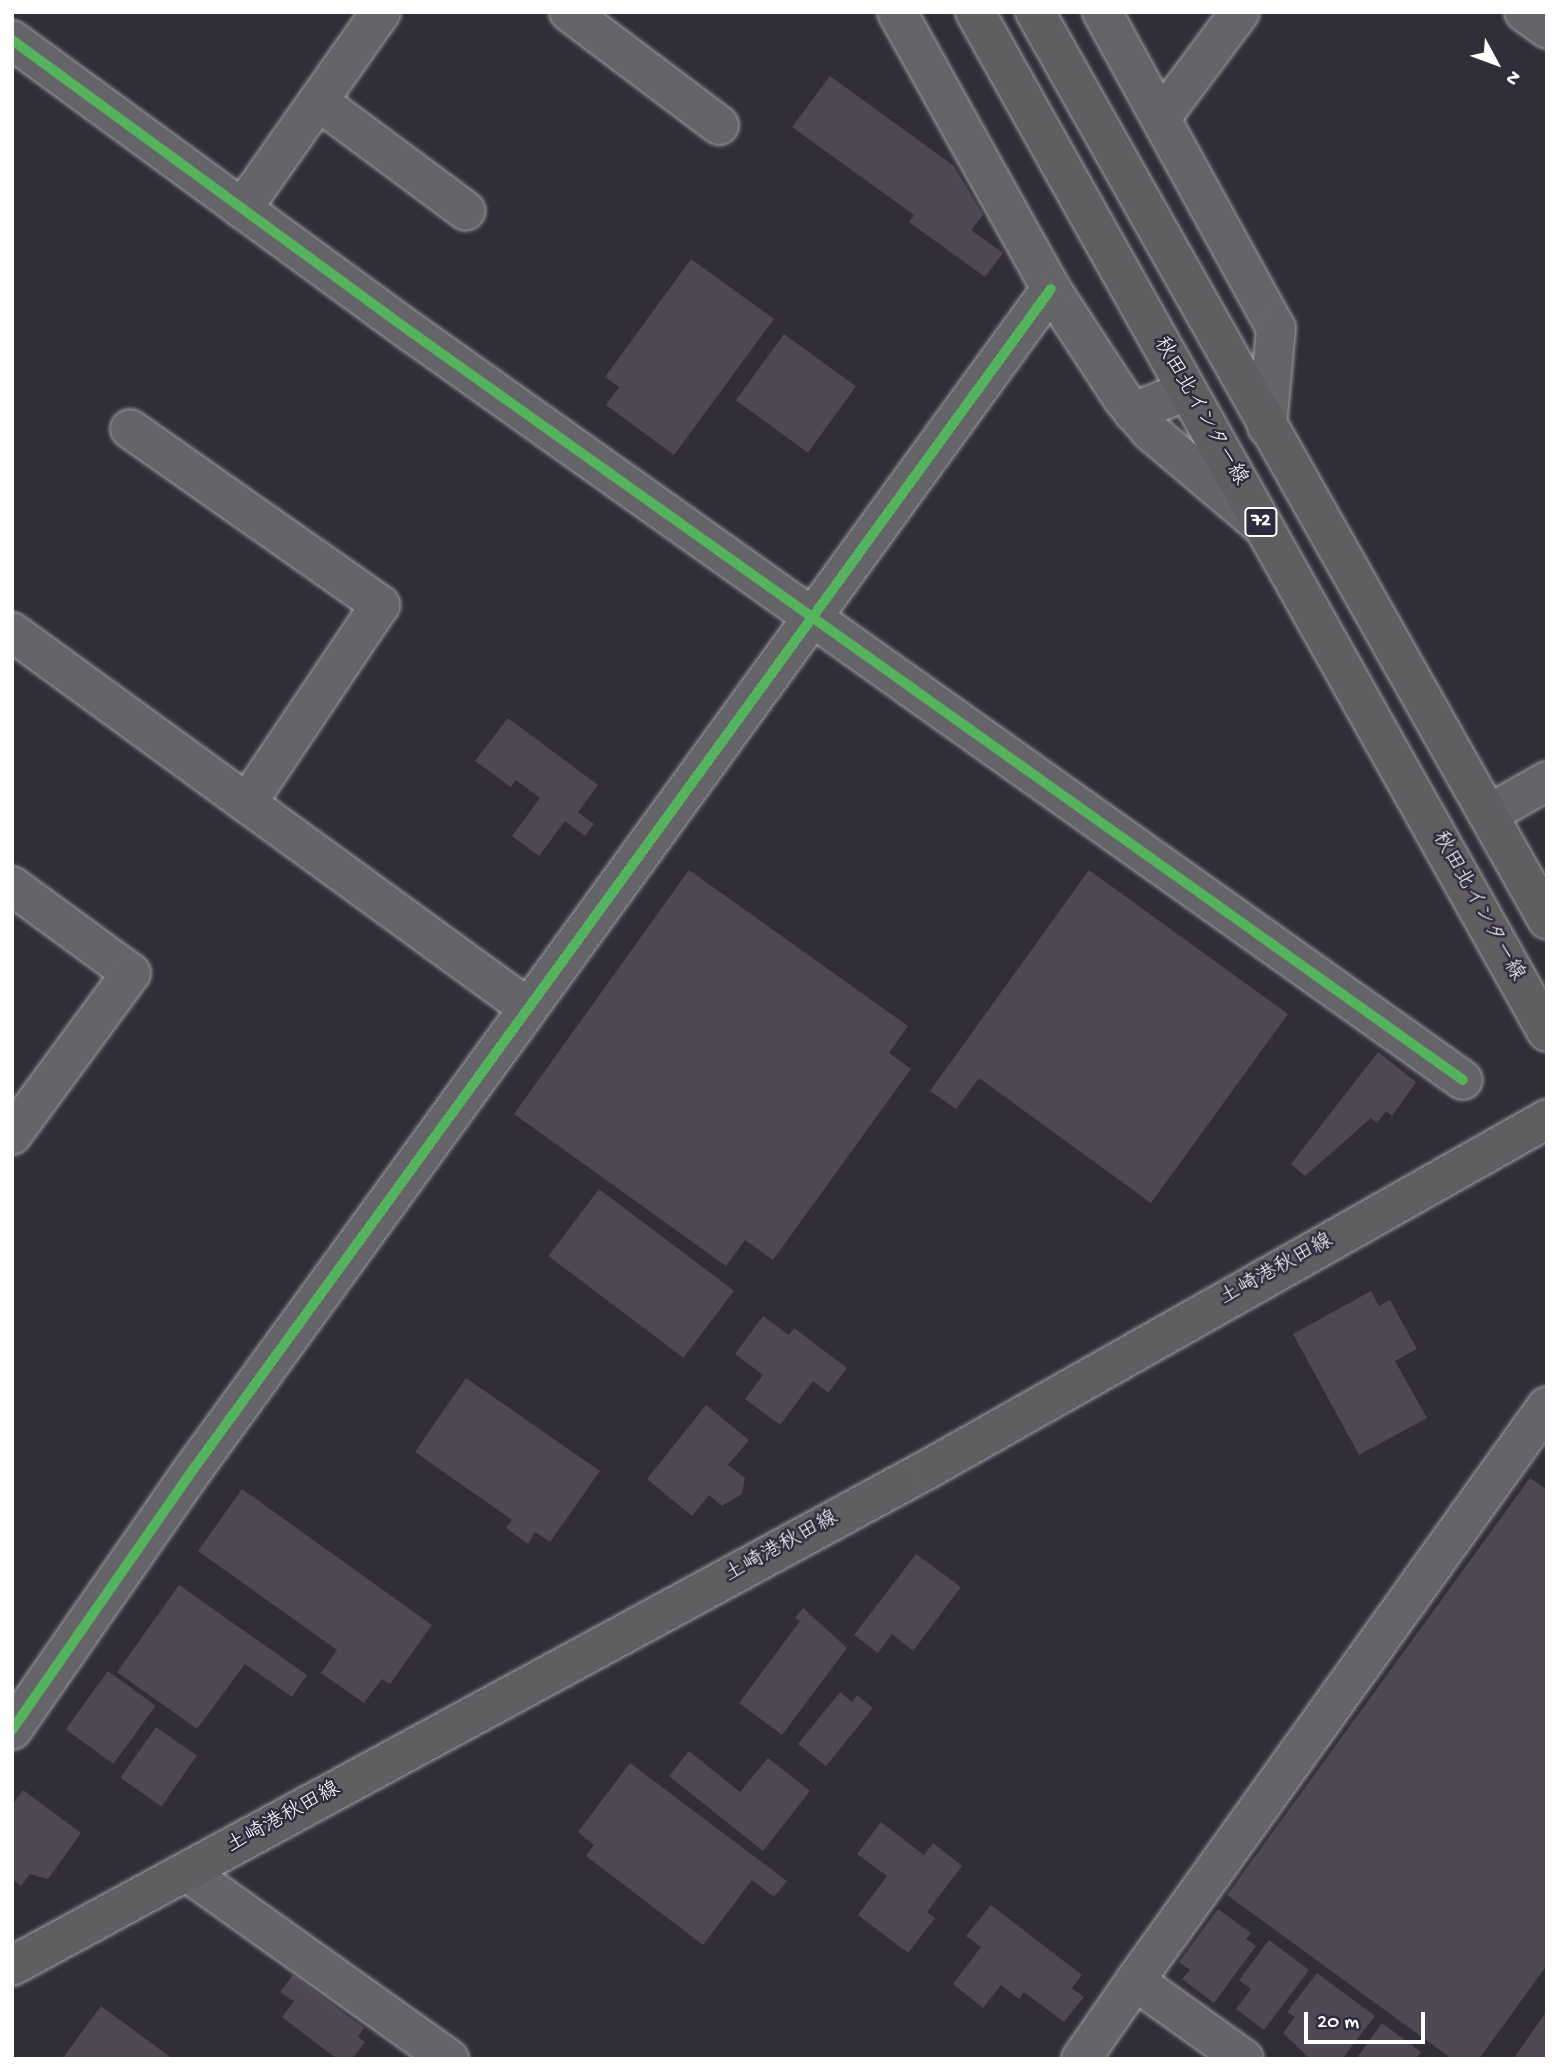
<!DOCTYPE html>
<meta charset="utf-8">
<style>
body{margin:0}
#map{position:relative;width:1559px;height:2071px;overflow:hidden;background:#312e39;font-family:"Gochi Hand","Klee One",sans-serif}
div>[style]{position:absolute}
.building>*{inset:0;background:#4d4853;transform-origin:0 0}
.roads{filter:drop-shadow(0 0 2px #a2a1a6) drop-shadow(0 0 2px #a2a1a6)}
.minor>*{height:38px;margin:-19px;padding:0 19px;transform-origin:19px;border-radius:19px;background:#656469}
.major>*{height:38px;margin:-19px;padding:0 19px;transform-origin:19px;border-radius:19px;background:#615e61}
.cycleway>*{height:10px;margin:-5px;padding:0 5px;transform-origin:5px;border-radius:5px;background:#56b35d}
span{translate:-50% -50%;white-space:nowrap;text-align:center;line-height:1.15;-webkit-text-stroke:5px #2f2a3d;paint-order:stroke}
.shield-label span{padding:2px 5px;background:#2f2a3d;border:2px solid;border-radius:5px;-webkit-text-stroke-width:0}
.shield-label{font-size:19px;color:#fff;font-weight:700}
.street-label{font-size:21px;color:#fff}
.frame{position:absolute;inset:0;border:14px solid #fff;pointer-events:none}
.north{position:absolute;left:1461px;top:28px;width:70px;height:70px;-webkit-text-stroke:5px #2f2a3d;paint-order:stroke;rotate:131deg;font-size:19px;font-weight:700;line-height:28px;text-align:center;color:#fff}
.north::after{content:'';display:block;margin:auto;width:24px;height:32px;background:#fff;clip-path:polygon(50% 0,100% 100%,50% 72%,0 100%)}
.scale{position:absolute;left:1304px;top:2012px;width:121px;height:32px;box-sizing:border-box;border:4px solid #fff;border-top:0;padding-left:9px;font-size:21px;line-height:24px;white-space:nowrap;color:#fff;-webkit-text-stroke:5px #2f2a3d;paint-order:stroke}
</style>
<div id="map">
<div class="building">
<div style="clip-path:polygon(830px 76px,954px 166px,983px 215px,971px 230px,1003px 253px,985px 277px,909px 222px,914px 215px,792px 127px)"></div>
<div style="clip-path:polygon(691px 259px,774px 319px,674px 455px,606px 405px,619px 387px,605px 377px)"></div>
<div style="left:784px;top:334px;width:89px;height:82px;rotate:36deg"></div>
<div style="clip-path:polygon(508px 718px,598px 785px,578px 812px,594px 824px,585px 836px,565px 821px,539px 856px,512px 836px,540px 798px,516px 780px,511px 787px,475px 761px)"></div>
<div style="clip-path:polygon(689px 870px,908px 1026px,889px 1053px,911px 1069px,773px 1260px,745px 1240px,726px 1266px,514px 1114px)"></div>
<div style="clip-path:polygon(1089px 870px,1288px 1014px,1151px 1203px,979px 1078px,956px 1109px,930px 1091px)"></div>
<div style="clip-path:polygon(1378px 1052px,1416px 1082px,1392px 1116px,1386px 1111px,1377px 1123px,1371px 1118px,1305px 1176px,1291px 1164px)"></div>
<div style="left:599px;top:1189px;width:169px;height:84px;rotate:37deg"></div>
<div style="clip-path:polygon(1371px 1291px,1379px 1306px,1390px 1300px,1417px 1349px,1395px 1361px,1427px 1418px,1359px 1455px,1293px 1334px)"></div>
<div style="clip-path:polygon(763px 1316px,789px 1335px,794px 1328px,847px 1368px,828px 1393px,813px 1381px,780px 1425px,745px 1399px,763px 1375px,735px 1354px)"></div>
<div style="clip-path:polygon(466px 1378px,600px 1471px,550px 1542px,535px 1532px,528px 1544px,506px 1528px,512px 1520px,415px 1452px)"></div>
<div style="clip-path:polygon(706px 1405px,749px 1440px,728px 1465px,745px 1478px,742px 1494px,722px 1506px,709px 1495px,692px 1516px,647px 1479px)"></div>
<div style="clip-path:polygon(1530px 1478px,1547px 1490px,1547px 1965px,1479px 2059px,1452px 2059px,1227px 1895px)"></div>
<div style="clip-path:polygon(242px 1489px,432px 1625px,390px 1684px,382px 1679px,364px 1703px,321px 1673px,337px 1650px,198px 1551px)"></div>
<div style="clip-path:polygon(916px 1554px,961px 1587px,913px 1651px,892px 1634px,878px 1653px,854px 1635px)"></div>
<div style="clip-path:polygon(179px 1585px,307px 1675px,292px 1697px,245px 1664px,197px 1729px,117px 1672px)"></div>
<div style="clip-path:polygon(803px 1608px,847px 1648px,782px 1735px,739px 1703px,800px 1621px,795px 1618px)"></div>
<div style="left:108px;top:1671px;width:59px;height:72px;rotate:36deg"></div>
<div style="clip-path:polygon(840px 1692px,852px 1702px,857px 1695px,873px 1708px,826px 1766px,798px 1744px)"></div>
<div style="left:156px;top:1727px;width:50px;height:62px;rotate:35deg"></div>
<div style="clip-path:polygon(689px 1751px,740px 1792px,768px 1758px,810px 1791px,763px 1851px,669px 1776px)"></div>
<div style="clip-path:polygon(630px 1763px,787px 1881px,774px 1897px,752px 1880px,703px 1945px,586px 1856px,594px 1845px,578px 1832px)"></div>
<div style="clip-path:polygon(23px 1790px,81px 1833px,48px 1879px,30px 1874px,21px 1886px,12px 1879px,12px 1805px)"></div>
<div style="clip-path:polygon(881px 1822px,924px 1855px,933px 1843px,962px 1866px,927px 1912px,935px 1918px,908px 1953px,858px 1915px,887px 1876px,857px 1854px)"></div>
<div style="clip-path:polygon(991px 1905px,1082px 1975px,1072px 1988px,1084px 1997px,1064px 2022px,1024px 1992px,1019px 1999px,1001px 1985px,983px 2008px,953px 1984px,981px 1947px,966px 1936px)"></div>
<div style="clip-path:polygon(1218px 1909px,1251px 1933px,1246px 1939px,1256px 1946px,1214px 2003px,1182px 1979px,1190px 1970px,1179px 1962px)"></div>
<div style="clip-path:polygon(1269px 1940px,1309px 1970px,1264px 2030px,1236px 2009px,1251px 1989px,1239px 1980px)"></div>
<div style="clip-path:polygon(1317px 1973px,1375px 2016px,1342px 2059px,1310px 2059px,1283px 2033px,1295px 2017px,1287px 2012px)"></div>
<div style="clip-path:polygon(293px 1975px,364px 2028px,358px 2037px,365px 2042px,352px 2059px,337px 2059px,282px 2017px,294px 2001px,280px 1992px)"></div>
<div style="clip-path:polygon(101px 2006px,173px 2059px,62px 2059px)"></div>
<div style="clip-path:polygon(1547px 2011px,1547px 2059px,1513px 2059px)"></div>
<div style="clip-path:polygon(1382px 2023px,1421px 2052px,1416px 2059px,1356px 2059px)"></div>
</div>
<div class="roads">
<div class="minor">
<div style="left:569px;top:12px;width:188px;rotate:37deg"></div>
<div style="left:897px;top:12px;width:317px;rotate:60.9deg"></div>
<div style="left:1051px;top:289px;width:131px;rotate:56.8deg"></div>
<div style="left:1123px;top:399px;width:42px;rotate:49.8deg"></div>
<div style="left:1150px;top:431px;width:148px;rotate:40.3deg"></div>
<div style="left:1102px;top:12px;width:361px;rotate:61.2deg"></div>
<div style="left:1276px;top:328px;width:99px;rotate:95.2deg"></div>
<div style="left:1524px;top:12px;width:29px;rotate:36deg"></div>
<div style="left:12px;top:40px;width:498px;rotate:36.2deg"></div>
<div style="left:414px;top:334px;width:1287px;rotate:35.42deg"></div>
<div style="left:318px;top:101px;width:184px;rotate:36.6deg"></div>
<div style="left:1161px;top:118px;width:132px;rotate:-53.3deg"></div>
<div style="left:242px;top:209px;width:241px;rotate:-54.8deg"></div>
<div style="left:1133px;top:412px;width:58px;rotate:-21.3deg"></div>
<div style="left:130px;top:429px;width:306px;rotate:35.1deg"></div>
<div style="left:380px;top:605px;width:239px;rotate:123.9deg"></div>
<div style="left:12px;top:632px;width:638px;rotate:36.08deg"></div>
<div style="left:1489px;top:814px;width:67px;rotate:-29.6deg"></div>
<div style="left:12px;top:886px;width:147px;rotate:36.2deg"></div>
<div style="left:131px;top:973px;width:201px;rotate:126.3deg"></div>
<div style="left:12px;top:1730px;width:320px;rotate:-55.2deg"></div>
<div style="left:195px;top:1467px;width:1456px;rotate:-54deg"></div>
<div style="left:187px;top:1872px;width:322px;rotate:35.5deg"></div>
<div style="left:1135px;top:1981px;width:707px;rotate:-54.38deg"></div>
<div style="left:1081px;top:2059px;width:95px;rotate:-55.3deg"></div>
<div style="left:1135px;top:1981px;width:134px;rotate:35.6deg"></div>
</div>
<div class="major">
<div style="left:975px;top:12px;width:1169px;rotate:60.72deg"></div>
<div style="left:1035px;top:12px;width:1042px;rotate:60.56deg"></div>
<div style="left:12px;top:1966px;width:1044px;rotate:-28.48deg"></div>
<div style="left:930px;top:1468px;width:709px;rotate:-29.49deg"></div>
</div>
</div>
<div class="cycleway">
<div style="left:12px;top:40px;width:498px;rotate:36.2deg"></div>
<div style="left:414px;top:334px;width:1287px;rotate:35.42deg"></div>
<div style="left:12px;top:1730px;width:320px;rotate:-55.2deg"></div>
<div style="left:195px;top:1467px;width:1456px;rotate:-54deg"></div>
</div>
<div class="shield-label">
<span style="left:1261px;top:522px">72</span>
</div>
<div class="street-label">
<span style="left:1199px;top:412px;rotate:60deg">秋田北インター線</span>
<span style="left:1477px;top:907px;rotate:61deg">秋田北インター線</span>
<span style="left:1277px;top:1271px;rotate:-29deg">土崎港秋田線</span>
<span style="left:782px;top:1548px;rotate:-29deg">土崎港秋田線</span>
<span style="left:284px;top:1819px;rotate:-29deg">土崎港秋田線</span>
</div>
<div class="frame"></div>
<div class="north">N</div>
<div class="scale">20 m</div>
</div>
